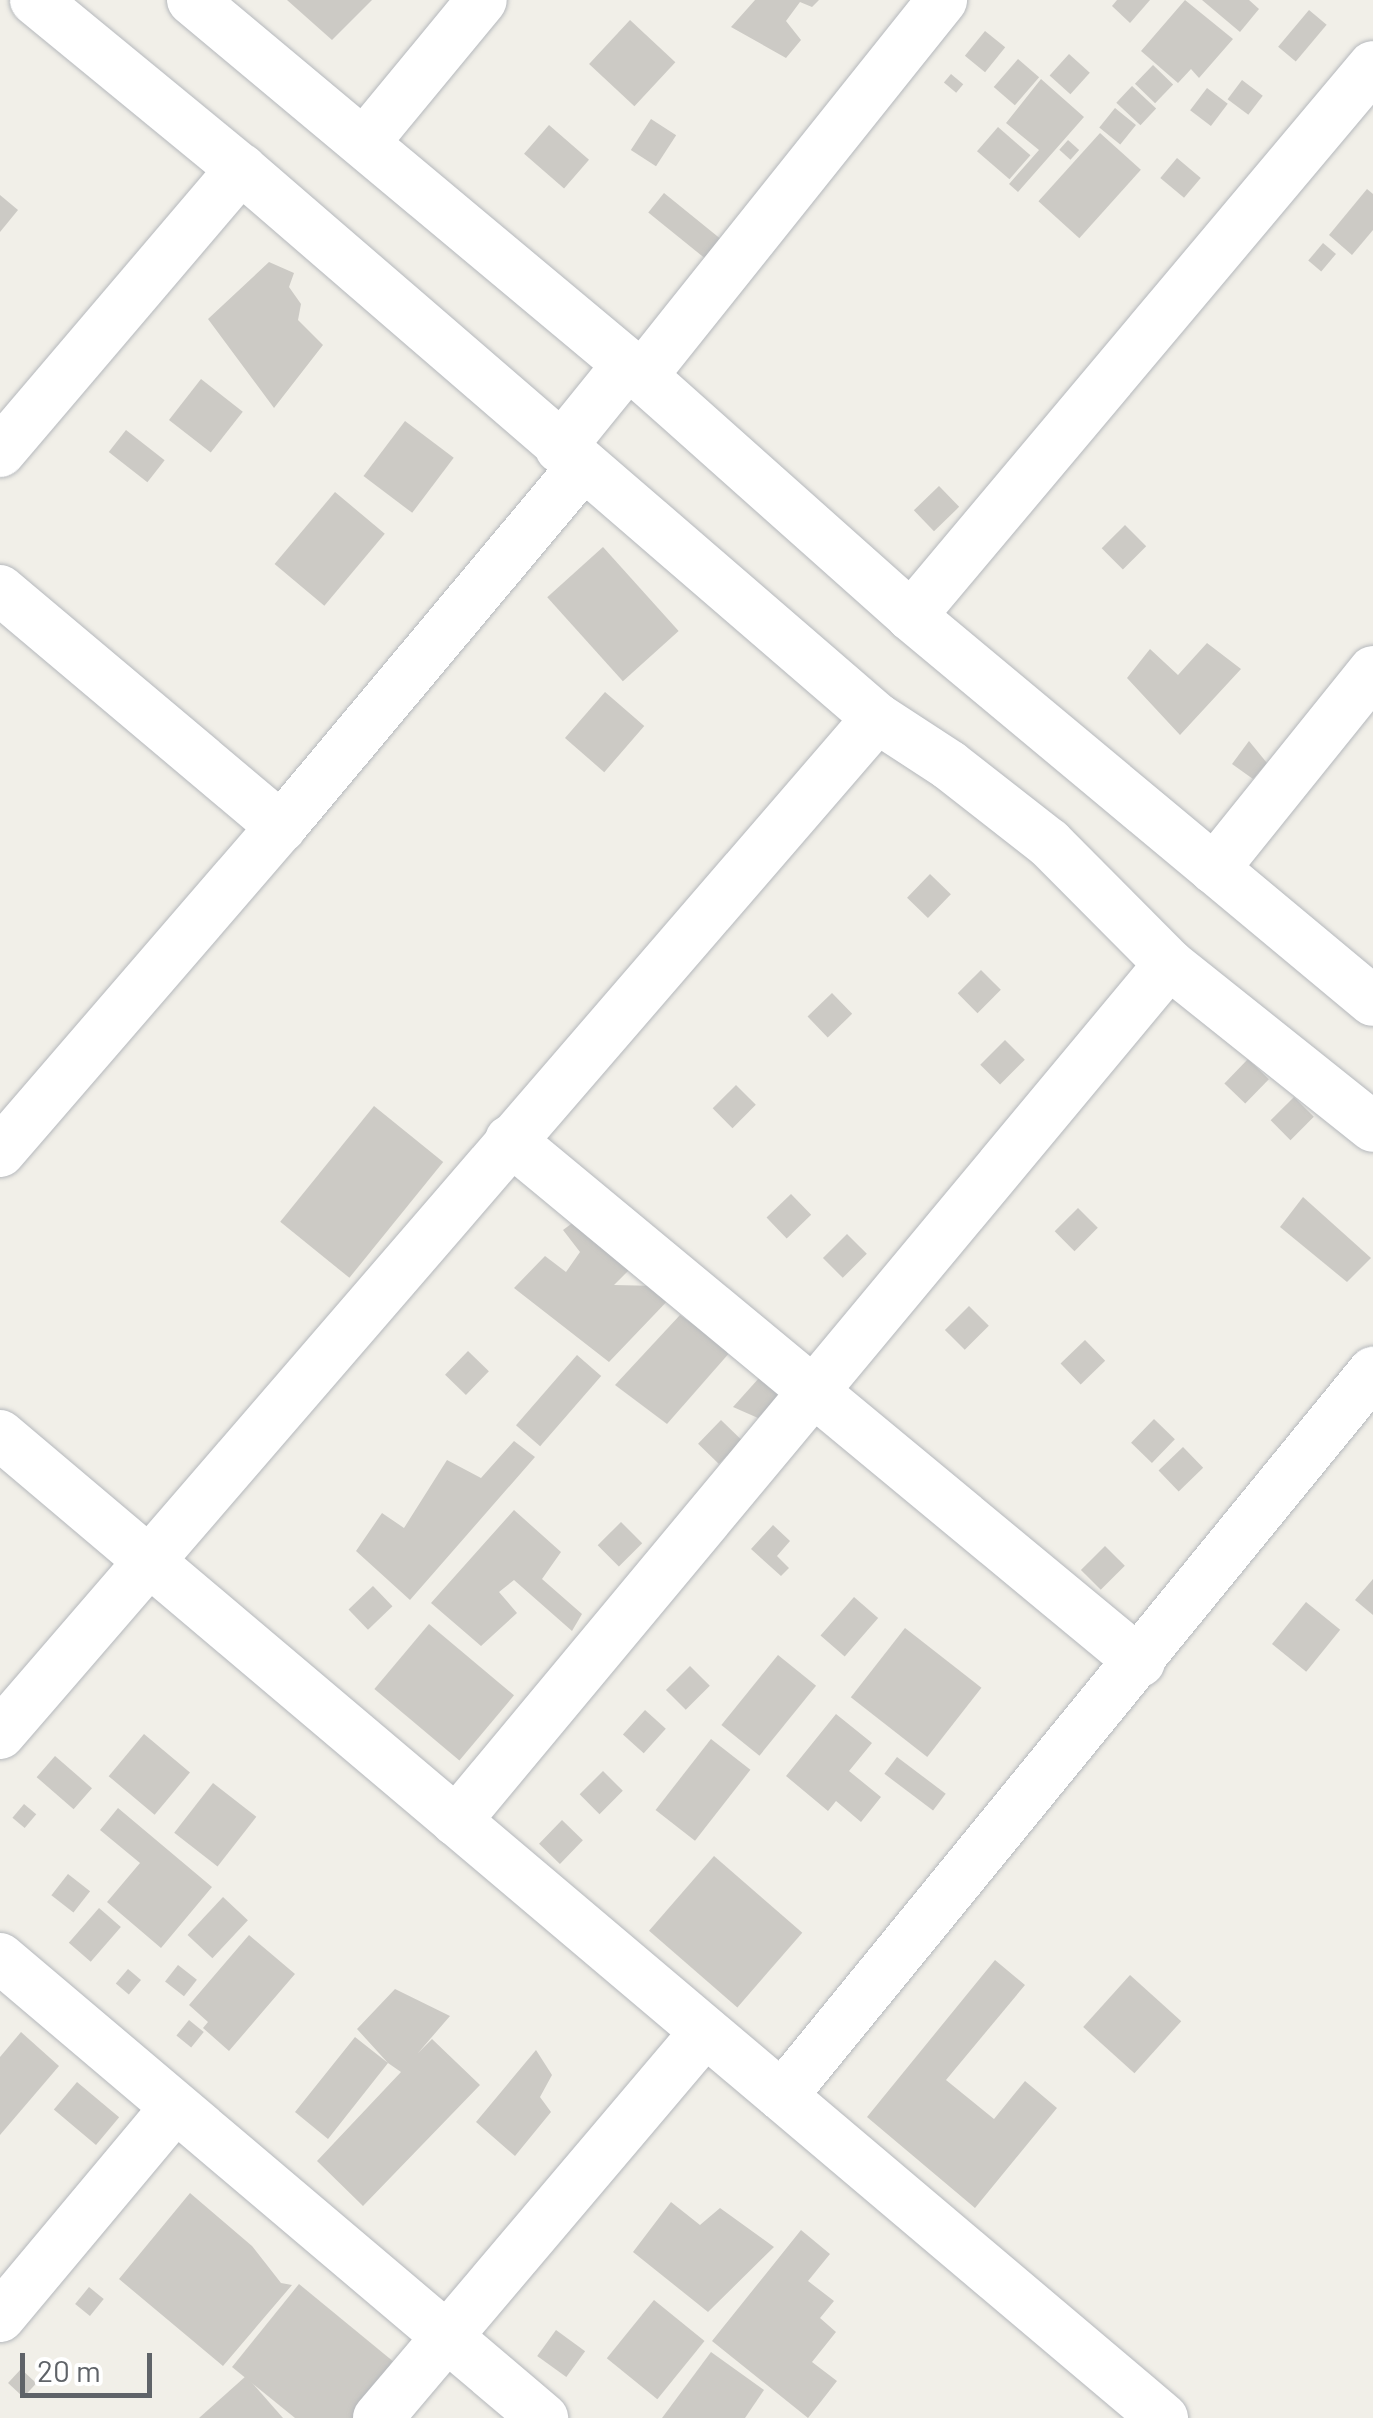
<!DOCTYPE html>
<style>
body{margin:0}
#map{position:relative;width:1373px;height:2418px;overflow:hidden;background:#f1efe8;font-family:Barlow,sans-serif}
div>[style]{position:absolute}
.building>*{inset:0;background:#cccac5;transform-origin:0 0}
.roads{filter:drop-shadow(0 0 2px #b5b8bc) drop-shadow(0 0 2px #b5b8bc)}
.minor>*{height:50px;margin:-25px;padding:0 25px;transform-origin:25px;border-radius:25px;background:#fff}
span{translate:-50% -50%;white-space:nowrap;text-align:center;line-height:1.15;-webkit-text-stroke:8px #fff;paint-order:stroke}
.scale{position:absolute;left:20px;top:2353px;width:132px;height:45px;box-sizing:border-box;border:5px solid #5f6368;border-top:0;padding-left:12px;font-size:30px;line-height:35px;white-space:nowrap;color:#5f6368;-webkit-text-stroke:8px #fff;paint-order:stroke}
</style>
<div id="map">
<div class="building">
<div style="clip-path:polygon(287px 0,372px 0,332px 40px)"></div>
<div style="clip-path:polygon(755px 0,819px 0,812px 7px,800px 2px,786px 21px,801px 40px,786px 58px,731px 27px)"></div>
<div style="clip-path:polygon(1117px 0,1150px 0,1130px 23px,1112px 6px)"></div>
<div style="clip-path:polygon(1185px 0,1233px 39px,1199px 78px,1191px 69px,1178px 83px,1141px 51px)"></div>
<div style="clip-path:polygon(1202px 0,1249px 0,1259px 9px,1240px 32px)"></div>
<div style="left:1309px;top:10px;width:23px;height:48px;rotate:40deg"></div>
<div style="left:630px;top:20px;width:62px;height:60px;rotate:43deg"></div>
<div style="left:985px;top:31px;width:26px;height:32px;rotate:39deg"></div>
<div style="left:1069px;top:54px;width:28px;height:29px;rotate:42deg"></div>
<div style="left:1018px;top:59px;width:28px;height:37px;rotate:41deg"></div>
<div style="left:1153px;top:65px;width:28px;height:26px;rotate:44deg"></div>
<div style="left:951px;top:74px;width:16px;height:11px;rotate:40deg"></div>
<div style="clip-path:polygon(1041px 79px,1084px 117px,1018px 192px,1009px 184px,1039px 150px,1006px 123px)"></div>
<div style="left:1242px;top:80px;width:26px;height:24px;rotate:37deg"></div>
<div style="left:1132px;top:86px;width:33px;height:23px;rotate:43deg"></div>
<div style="left:1207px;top:88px;width:26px;height:28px;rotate:37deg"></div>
<div style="left:1115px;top:108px;width:27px;height:25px;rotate:39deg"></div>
<div style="left:651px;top:119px;width:30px;height:37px;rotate:33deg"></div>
<div style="left:549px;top:125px;width:53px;height:38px;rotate:41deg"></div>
<div style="left:998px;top:127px;width:43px;height:32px;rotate:41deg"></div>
<div style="left:1100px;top:133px;width:55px;height:92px;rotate:42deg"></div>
<div style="left:1068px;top:140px;width:15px;height:13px;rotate:42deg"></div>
<div style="left:1177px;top:158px;width:31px;height:26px;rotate:40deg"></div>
<div style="clip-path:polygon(1367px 189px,1373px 194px,1373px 230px,1352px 255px,1329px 235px)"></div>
<div style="left:664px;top:193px;width:73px;height:25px;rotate:39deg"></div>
<div style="clip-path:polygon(0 195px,18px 210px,0 232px)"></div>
<div style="left:1323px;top:243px;width:17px;height:23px;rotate:40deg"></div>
<div style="clip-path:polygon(269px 262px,294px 273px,289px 287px,301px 304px,298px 320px,323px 345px,274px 408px,208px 319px)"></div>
<div style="left:201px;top:379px;width:53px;height:52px;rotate:38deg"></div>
<div style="left:405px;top:421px;width:61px;height:69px;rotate:37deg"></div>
<div style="left:126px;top:430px;width:49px;height:28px;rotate:38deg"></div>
<div style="left:939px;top:486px;width:29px;height:35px;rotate:46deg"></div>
<div style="left:335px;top:492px;width:65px;height:94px;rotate:40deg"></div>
<div style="left:1125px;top:525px;width:30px;height:33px;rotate:45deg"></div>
<div style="left:603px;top:547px;width:113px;height:75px;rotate:48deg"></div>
<div style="clip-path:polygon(1207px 643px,1241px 669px,1180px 735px,1127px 678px,1150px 649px,1178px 675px)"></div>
<div style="left:605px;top:692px;width:52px;height:61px;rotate:41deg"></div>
<div style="clip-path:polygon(1249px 741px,1267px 763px,1253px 779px,1232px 764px)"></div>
<div style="left:930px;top:874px;width:29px;height:33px;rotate:44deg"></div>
<div style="left:981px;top:970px;width:28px;height:33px;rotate:45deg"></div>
<div style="left:832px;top:993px;width:29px;height:34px;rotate:46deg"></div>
<div style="left:1005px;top:1040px;width:28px;height:35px;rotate:45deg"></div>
<div style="left:1248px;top:1059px;width:29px;height:34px;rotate:44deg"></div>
<div style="left:736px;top:1085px;width:28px;height:33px;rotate:45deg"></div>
<div style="left:1294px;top:1097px;width:28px;height:33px;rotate:45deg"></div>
<div style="left:374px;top:1106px;width:89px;height:149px;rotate:39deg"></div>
<div style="left:791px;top:1194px;width:29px;height:34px;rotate:46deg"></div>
<div style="clip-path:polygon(1303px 1197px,1371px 1258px,1347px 1282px,1280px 1227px)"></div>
<div style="left:1078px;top:1208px;width:28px;height:33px;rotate:45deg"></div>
<div style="clip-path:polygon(579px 1218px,633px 1266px,614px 1285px,658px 1286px,674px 1294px,609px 1362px,514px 1288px,545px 1256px,566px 1272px,580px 1252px,563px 1230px)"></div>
<div style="left:847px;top:1234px;width:28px;height:34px;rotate:45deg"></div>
<div style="left:969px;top:1306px;width:28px;height:34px;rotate:45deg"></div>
<div style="clip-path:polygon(680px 1315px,731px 1351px,667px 1424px,615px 1385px)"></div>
<div style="left:1085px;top:1340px;width:29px;height:34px;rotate:46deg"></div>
<div style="left:468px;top:1351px;width:29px;height:33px;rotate:44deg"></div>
<div style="left:577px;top:1355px;width:32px;height:93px;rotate:41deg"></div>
<div style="clip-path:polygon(759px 1378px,783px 1394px,758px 1418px,733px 1407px)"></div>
<div style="left:1154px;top:1419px;width:29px;height:33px;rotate:44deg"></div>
<div style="left:721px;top:1420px;width:29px;height:33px;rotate:44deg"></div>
<div style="clip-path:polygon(514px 1441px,535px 1457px,410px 1600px,356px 1551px,382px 1513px,404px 1528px,447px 1460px,481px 1478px)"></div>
<div style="left:1183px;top:1447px;width:29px;height:34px;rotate:46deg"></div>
<div style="clip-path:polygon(514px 1510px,561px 1552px,542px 1579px,582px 1614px,572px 1631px,514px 1580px,499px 1592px,517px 1613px,481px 1646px,431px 1603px)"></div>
<div style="left:621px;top:1522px;width:30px;height:33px;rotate:45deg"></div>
<div style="clip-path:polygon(773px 1525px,790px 1541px,777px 1556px,789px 1568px,781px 1576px,751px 1549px)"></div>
<div style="left:1105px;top:1546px;width:28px;height:34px;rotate:45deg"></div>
<div style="clip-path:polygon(1373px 1579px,1373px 1615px,1355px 1600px)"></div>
<div style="left:373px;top:1586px;width:28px;height:34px;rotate:46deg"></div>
<div style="left:854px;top:1597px;width:32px;height:51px;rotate:41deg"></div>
<div style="left:1306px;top:1602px;width:44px;height:54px;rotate:39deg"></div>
<div style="left:429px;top:1624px;width:111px;height:85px;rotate:40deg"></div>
<div style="left:905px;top:1628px;width:97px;height:88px;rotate:38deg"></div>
<div style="left:778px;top:1655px;width:49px;height:90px;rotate:39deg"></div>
<div style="left:690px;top:1666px;width:28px;height:34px;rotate:45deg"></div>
<div style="left:645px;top:1710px;width:28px;height:33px;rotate:42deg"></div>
<div style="clip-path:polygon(836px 1714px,872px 1743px,849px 1771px,881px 1797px,861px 1822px,836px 1801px,828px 1811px,786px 1776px)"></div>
<div style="left:144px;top:1734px;width:60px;height:55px;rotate:40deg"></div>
<div style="left:711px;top:1739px;width:50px;height:90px;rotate:38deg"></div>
<div style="left:55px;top:1756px;width:49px;height:28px;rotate:41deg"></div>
<div style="left:897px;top:1757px;width:61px;height:21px;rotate:37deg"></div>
<div style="left:603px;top:1771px;width:28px;height:33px;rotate:45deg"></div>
<div style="left:213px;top:1783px;width:55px;height:63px;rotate:38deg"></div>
<div style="left:24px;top:1804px;width:16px;height:18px;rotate:40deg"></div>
<div style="clip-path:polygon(118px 1808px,212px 1887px,161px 1948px,107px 1902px,140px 1863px,100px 1830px)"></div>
<div style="left:562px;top:1820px;width:29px;height:33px;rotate:44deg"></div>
<div style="left:714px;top:1856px;width:117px;height:99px;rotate:41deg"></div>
<div style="left:68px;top:1874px;width:28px;height:27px;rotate:38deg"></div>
<div style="left:223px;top:1897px;width:34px;height:52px;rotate:43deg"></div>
<div style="left:99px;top:1908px;width:29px;height:46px;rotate:41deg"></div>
<div style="clip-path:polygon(249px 1935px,295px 1974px,229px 2051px,203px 2028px,208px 2022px,189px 2005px)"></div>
<div style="clip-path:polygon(995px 1960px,1025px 1985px,946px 2080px,994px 2119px,1025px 2081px,1057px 2108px,975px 2208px,867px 2117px)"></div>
<div style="left:178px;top:1965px;width:24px;height:21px;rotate:38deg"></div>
<div style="left:128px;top:1969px;width:17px;height:19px;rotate:40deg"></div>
<div style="left:1130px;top:1975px;width:69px;height:70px;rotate:42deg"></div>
<div style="clip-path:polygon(395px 1989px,450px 2016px,418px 2053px,432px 2039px,480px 2085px,363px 2206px,317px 2161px,401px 2072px,388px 2063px,328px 2139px,295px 2112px,355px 2037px,388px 2063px,357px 2029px)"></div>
<div style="left:189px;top:2020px;width:19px;height:20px;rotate:39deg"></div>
<div style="clip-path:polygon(21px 2032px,59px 2066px,0 2135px,0 2057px)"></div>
<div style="clip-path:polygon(536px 2050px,552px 2075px,540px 2097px,551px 2112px,515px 2156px,476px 2122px)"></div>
<div style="left:77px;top:2082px;width:55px;height:36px;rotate:40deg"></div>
<div style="clip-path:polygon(190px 2193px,252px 2246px,281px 2283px,292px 2285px,223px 2366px,119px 2279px)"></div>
<div style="clip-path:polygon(671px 2202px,700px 2225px,720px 2208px,774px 2247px,708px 2312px,633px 2252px)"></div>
<div style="clip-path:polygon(801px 2230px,830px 2254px,808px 2281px,834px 2301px,820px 2318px,836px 2332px,812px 2362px,837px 2381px,808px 2418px,712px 2341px)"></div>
<div style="clip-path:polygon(299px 2284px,400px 2367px,359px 2418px,295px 2418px,232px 2367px)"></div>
<div style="left:89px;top:2287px;width:19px;height:22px;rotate:39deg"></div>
<div style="left:654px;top:2300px;width:65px;height:75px;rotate:39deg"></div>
<div style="left:556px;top:2330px;width:36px;height:32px;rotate:36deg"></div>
<div style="clip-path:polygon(711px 2352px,764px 2390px,745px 2418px,662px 2418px)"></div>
<div style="left:21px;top:2369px;width:21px;height:19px;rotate:43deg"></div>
<div style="clip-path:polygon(246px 2376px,283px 2418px,199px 2418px)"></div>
</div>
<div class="roads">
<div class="minor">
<div style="left:35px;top:0;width:266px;rotate:39.4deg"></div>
<div style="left:241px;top:169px;width:840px;rotate:40.8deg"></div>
<div style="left:877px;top:718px;width:86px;rotate:33.1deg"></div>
<div style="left:949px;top:765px;width:127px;rotate:38deg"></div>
<div style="left:1049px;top:843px;width:170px;rotate:45.2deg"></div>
<div style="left:1169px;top:964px;width:261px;rotate:38.6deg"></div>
<div style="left:192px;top:0;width:586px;rotate:39.88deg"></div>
<div style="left:642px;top:376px;width:361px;rotate:41.7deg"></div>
<div style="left:911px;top:616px;width:601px;rotate:39.81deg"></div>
<div style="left:364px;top:143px;width:185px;rotate:-50.5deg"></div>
<div style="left:642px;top:376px;width:481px;rotate:-51.4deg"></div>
<div style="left:560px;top:448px;width:108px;rotate:-51deg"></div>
<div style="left:0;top:452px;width:372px;rotate:-49.6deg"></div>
<div style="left:0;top:590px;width:368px;rotate:40.1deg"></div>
<div style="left:911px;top:616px;width:718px;rotate:-49.97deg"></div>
<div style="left:1214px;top:869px;width:254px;rotate:-51.2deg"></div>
<div style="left:510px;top:1140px;width:818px;rotate:39.64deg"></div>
<div style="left:0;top:1152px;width:430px;rotate:-49.2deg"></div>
<div style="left:281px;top:827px;width:469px;rotate:-50.1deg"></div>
<div style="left:0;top:1435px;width:1523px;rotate:40.21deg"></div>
<div style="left:0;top:1734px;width:1342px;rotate:-49.2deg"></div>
<div style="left:456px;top:1821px;width:1115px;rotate:-50.24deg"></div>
<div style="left:0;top:1958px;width:712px;rotate:40.27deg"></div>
<div style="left:782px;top:2096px;width:935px;rotate:-50.78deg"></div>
<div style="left:0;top:2317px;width:273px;rotate:-50.1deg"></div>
<div style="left:378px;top:2418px;width:506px;rotate:-49.73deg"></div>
</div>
</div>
<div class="scale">20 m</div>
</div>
